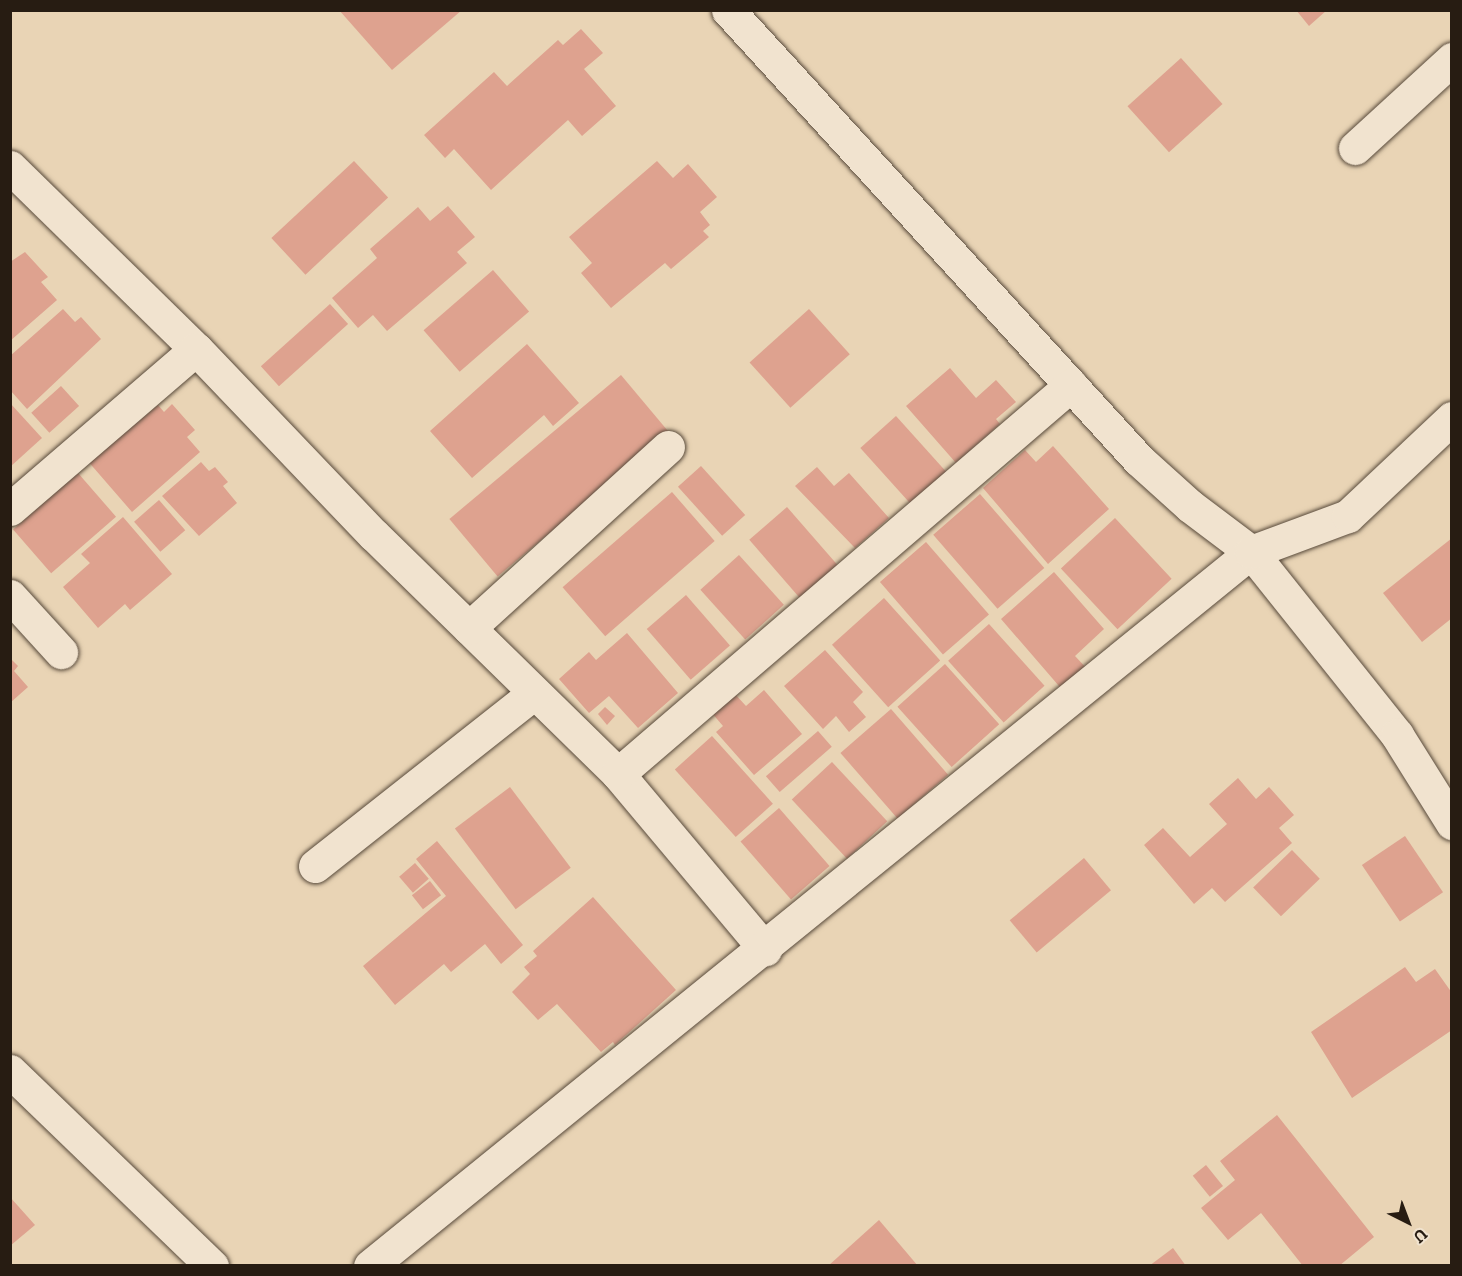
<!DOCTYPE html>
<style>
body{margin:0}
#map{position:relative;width:1462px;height:1276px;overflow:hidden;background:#e9d4b5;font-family:"IM FELL DW Pica",serif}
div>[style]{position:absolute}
.building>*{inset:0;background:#dea28f;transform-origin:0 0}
.roads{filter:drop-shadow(0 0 2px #584a3b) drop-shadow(0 0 2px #584a3b)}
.street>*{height:33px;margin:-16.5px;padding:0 16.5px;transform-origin:16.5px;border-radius:16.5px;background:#f1e3cf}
span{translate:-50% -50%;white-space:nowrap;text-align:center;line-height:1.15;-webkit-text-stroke:4.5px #f1e3cf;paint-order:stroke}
.frame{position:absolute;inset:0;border:12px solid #271c12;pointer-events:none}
.north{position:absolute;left:1378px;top:1192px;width:60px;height:60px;-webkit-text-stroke:4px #f1e3cf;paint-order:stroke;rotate:138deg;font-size:16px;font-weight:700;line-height:24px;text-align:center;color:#271c12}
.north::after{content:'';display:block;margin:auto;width:21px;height:27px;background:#271c12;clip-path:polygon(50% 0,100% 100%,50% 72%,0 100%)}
</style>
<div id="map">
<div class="building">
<div style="clip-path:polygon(339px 10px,462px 10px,392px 70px)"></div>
<div style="clip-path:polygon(1296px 10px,1327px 10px,1309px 26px)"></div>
<div style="clip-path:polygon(581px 29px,603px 53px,584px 69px,616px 106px,582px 136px,568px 120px,491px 190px,454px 149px,445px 158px,424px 135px,494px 72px,507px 86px,558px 40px,563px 45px)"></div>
<div style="left:1181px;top:58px;width:62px;height:72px;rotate:48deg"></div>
<div style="left:354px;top:161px;width:50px;height:113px;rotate:47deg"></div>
<div style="clip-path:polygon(657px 161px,673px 178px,688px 164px,717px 197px,700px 212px,710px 225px,703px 231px,709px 237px,671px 269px,665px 263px,611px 308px,581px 273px,592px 263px,569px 237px)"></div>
<div style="clip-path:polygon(448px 206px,475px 237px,457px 252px,467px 263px,387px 331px,373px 315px,358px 328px,332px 298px,377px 258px,370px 249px,418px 207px,430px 221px)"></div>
<div style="clip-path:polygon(25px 252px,48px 277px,41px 282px,57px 300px,10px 341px,10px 262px)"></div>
<div style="left:493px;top:270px;width:55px;height:92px;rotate:49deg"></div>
<div style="left:330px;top:304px;width:27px;height:93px;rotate:48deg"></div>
<div style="clip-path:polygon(63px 309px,75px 322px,81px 317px,101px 339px,27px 409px,10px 390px,10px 356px)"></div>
<div style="left:809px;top:309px;width:61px;height:80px;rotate:48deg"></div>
<div style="clip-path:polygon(527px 344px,579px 403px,553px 426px,544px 415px,472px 478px,430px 431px)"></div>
<div style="clip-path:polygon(950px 368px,976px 398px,996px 380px,1016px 402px,996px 419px,1000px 424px,956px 463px,906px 406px)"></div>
<div style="left:621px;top:375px;width:75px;height:224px;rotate:50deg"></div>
<div style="left:61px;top:386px;width:27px;height:40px;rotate:48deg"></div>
<div style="clip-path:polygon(10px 403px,42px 438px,10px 467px)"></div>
<div style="clip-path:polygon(172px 404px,195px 430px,187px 437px,200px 452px,132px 512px,80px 452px,110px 426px,120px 437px,158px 405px,164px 412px)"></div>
<div style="left:896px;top:416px;width:76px;height:48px;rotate:48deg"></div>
<div style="clip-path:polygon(1053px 446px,1109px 509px,1048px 564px,983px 488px,1025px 450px,1036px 462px)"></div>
<div style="clip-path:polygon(201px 462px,209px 471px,215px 467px,228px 482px,223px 486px,237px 503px,199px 536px,162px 496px)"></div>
<div style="left:701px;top:466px;width:66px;height:31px;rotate:48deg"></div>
<div style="clip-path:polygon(817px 467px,834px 486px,849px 473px,889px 518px,855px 548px,795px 486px)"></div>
<div style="left:78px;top:473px;width:58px;height:86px;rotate:49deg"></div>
<div style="left:672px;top:492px;width:65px;height:145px;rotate:49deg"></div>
<div style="left:980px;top:494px;width:98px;height:62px;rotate:49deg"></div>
<div style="left:159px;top:500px;width:40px;height:33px;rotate:49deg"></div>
<div style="left:787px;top:507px;width:79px;height:50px;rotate:49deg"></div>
<div style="clip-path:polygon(123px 517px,172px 574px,130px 610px,125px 604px,98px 628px,63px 587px,90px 563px,81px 554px)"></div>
<div style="left:1115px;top:518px;width:83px;height:74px;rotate:47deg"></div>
<div style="clip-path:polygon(1452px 538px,1452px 618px,1422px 642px,1383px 593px)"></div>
<div style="left:926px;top:542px;width:96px;height:61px;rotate:49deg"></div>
<div style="left:739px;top:555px;width:67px;height:52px;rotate:48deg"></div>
<div style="clip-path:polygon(1054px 572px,1104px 629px,1075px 656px,1090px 672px,1065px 693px,1001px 619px)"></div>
<div style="left:686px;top:595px;width:67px;height:52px;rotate:49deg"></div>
<div style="left:884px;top:598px;width:84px;height:70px;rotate:48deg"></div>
<div style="left:989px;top:624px;width:83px;height:55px;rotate:48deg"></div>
<div style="clip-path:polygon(627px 633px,678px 693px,638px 728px,609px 696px,589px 713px,559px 679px,589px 652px,596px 660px)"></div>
<div style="clip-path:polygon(825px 650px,863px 692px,853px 702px,866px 717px,849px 732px,836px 716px,823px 729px,784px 686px)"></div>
<div style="clip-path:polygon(10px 658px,18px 666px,14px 671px,28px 687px,10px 703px)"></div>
<div style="left:945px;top:664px;width:81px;height:64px;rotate:48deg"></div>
<div style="clip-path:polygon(764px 690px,802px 734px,754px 775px,716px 732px,723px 726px,711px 712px,734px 693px,746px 706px)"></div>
<div style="clip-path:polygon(605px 707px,615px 716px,607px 725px,598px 714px)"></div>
<div style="left:891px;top:709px;width:87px;height:67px;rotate:49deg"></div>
<div style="left:818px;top:731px;width:21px;height:69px;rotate:49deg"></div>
<div style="left:712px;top:736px;width:91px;height:50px;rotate:48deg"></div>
<div style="left:832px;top:762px;width:81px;height:55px;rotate:47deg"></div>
<div style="clip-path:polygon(1238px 778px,1256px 799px,1269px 787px,1294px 815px,1279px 828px,1292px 843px,1225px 902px,1212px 888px,1194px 904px,1144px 845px,1163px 828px,1190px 857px,1227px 824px,1209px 804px)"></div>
<div style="left:510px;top:787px;width:101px;height:69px;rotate:53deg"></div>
<div style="left:779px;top:808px;width:77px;height:51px;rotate:49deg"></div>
<div style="left:1405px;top:836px;width:68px;height:52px;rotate:56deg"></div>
<div style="clip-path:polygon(437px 841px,523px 945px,501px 964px,485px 944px,451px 972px,444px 964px,395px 1005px,363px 966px,446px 896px,416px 859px)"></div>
<div style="left:1292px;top:850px;width:40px;height:54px;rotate:46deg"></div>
<div style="left:1084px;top:858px;width:42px;height:97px;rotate:50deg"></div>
<div style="left:415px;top:863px;width:21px;height:21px;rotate:49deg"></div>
<div style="left:430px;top:881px;width:18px;height:23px;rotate:52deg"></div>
<div style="clip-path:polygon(593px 897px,676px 990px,615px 1045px,613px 1042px,601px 1052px,557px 1004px,538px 1020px,512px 992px,530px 974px,524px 967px,537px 956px,533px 951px)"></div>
<div style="clip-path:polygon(1405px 967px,1416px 982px,1435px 969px,1452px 993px,1452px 1030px,1352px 1098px,1311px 1032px)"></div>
<div style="clip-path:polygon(1277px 1115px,1374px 1237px,1339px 1266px,1303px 1266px,1261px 1213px,1228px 1240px,1201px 1208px,1235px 1180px,1220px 1161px)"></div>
<div style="left:1206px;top:1165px;width:27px;height:17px;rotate:51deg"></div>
<div style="clip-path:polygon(10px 1197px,35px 1225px,10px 1246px)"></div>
<div style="clip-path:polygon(879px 1220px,918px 1266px,828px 1266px)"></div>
<div style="clip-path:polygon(1173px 1248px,1186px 1266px,1149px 1266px)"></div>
</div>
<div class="roads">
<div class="street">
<div style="left:728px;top:10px;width:609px;rotate:47.59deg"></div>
<div style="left:1139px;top:460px;width:69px;rotate:42deg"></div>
<div style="left:1190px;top:506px;width:76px;rotate:37deg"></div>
<div style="left:1251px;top:552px;width:234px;rotate:51.4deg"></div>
<div style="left:1397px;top:735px;width:104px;rotate:58deg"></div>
<div style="left:1355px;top:148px;width:132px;rotate:-42.5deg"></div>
<div style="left:10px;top:167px;width:260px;rotate:44.4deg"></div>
<div style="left:196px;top:349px;width:257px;rotate:46.3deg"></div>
<div style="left:374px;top:535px;width:342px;rotate:44.4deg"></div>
<div style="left:618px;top:774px;width:229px;rotate:50deg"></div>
<div style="left:10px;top:509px;width:245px;rotate:-40.7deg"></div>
<div style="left:10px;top:596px;width:76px;rotate:47.7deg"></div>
<div style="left:469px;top:628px;width:269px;rotate:-42.3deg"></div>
<div style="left:618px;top:774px;width:597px;rotate:-40.65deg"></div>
<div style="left:315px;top:866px;width:279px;rotate:-38.3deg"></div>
<div style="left:10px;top:1071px;width:281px;rotate:44deg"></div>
<div style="left:370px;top:1266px;width:1134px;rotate:-39.02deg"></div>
<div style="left:1251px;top:552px;width:103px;rotate:-20.4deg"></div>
<div style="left:1348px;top:516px;width:143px;rotate:-43.3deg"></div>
</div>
</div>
<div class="frame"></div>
<div class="north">U</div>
</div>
